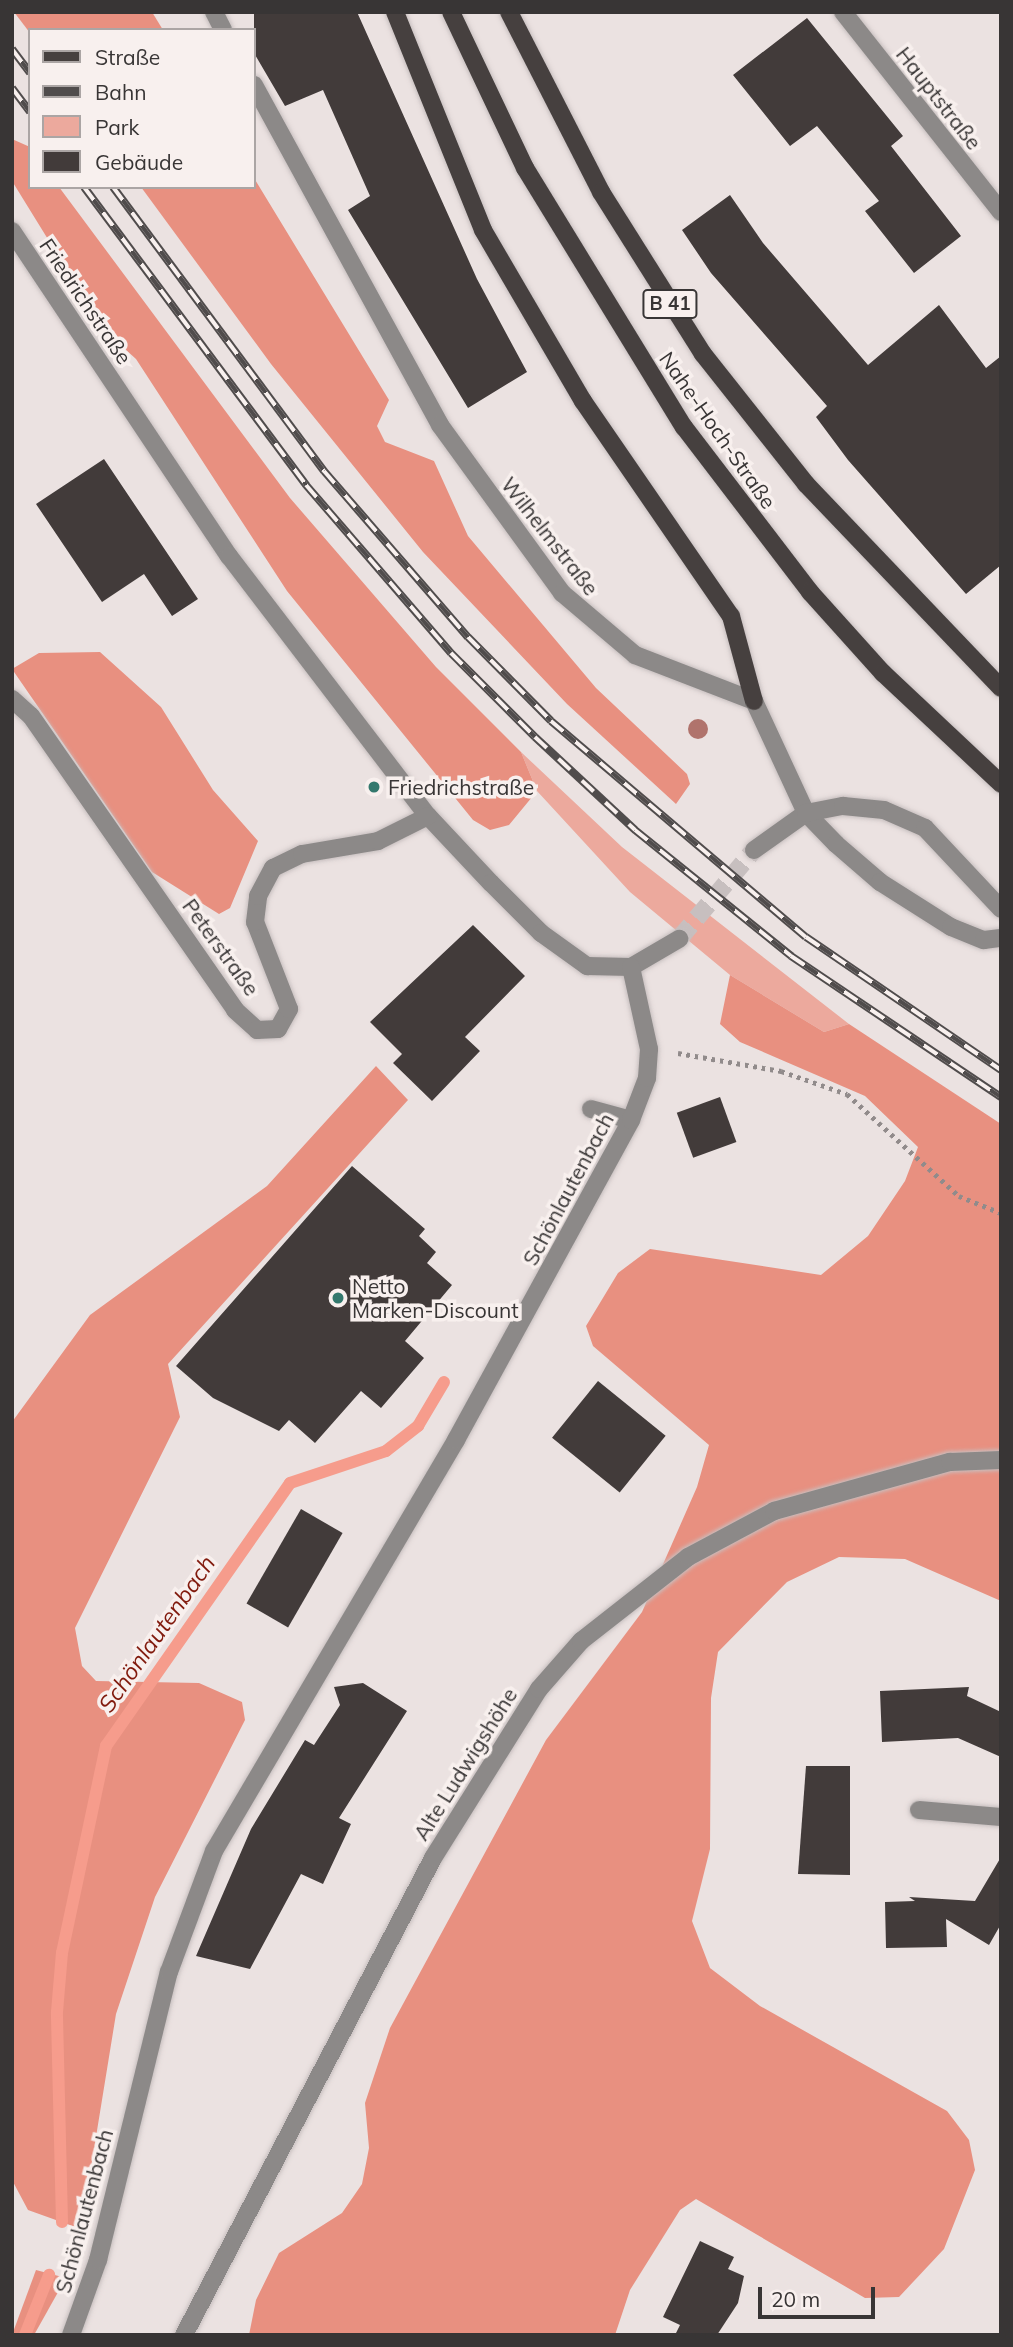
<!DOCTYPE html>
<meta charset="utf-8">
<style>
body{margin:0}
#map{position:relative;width:1013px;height:2347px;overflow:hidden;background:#ebe2e1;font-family:Mulish,sans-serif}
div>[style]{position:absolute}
.green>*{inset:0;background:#eca99d}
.forest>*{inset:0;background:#e89080}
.stream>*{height:12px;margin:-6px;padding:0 6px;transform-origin:6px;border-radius:6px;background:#f69c8c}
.building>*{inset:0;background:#423b3a;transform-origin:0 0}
.minor-tunnel>*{height:18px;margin-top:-9px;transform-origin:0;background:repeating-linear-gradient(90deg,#c7bfbf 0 18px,transparent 0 27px)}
.path>*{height:4.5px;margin-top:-2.25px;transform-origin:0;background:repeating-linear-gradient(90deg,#918b8b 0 3.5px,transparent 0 8.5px)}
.roads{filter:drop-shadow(0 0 2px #c7bfbf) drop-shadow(0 0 2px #c7bfbf)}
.minor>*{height:18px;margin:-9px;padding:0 9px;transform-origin:9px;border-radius:9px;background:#8c8988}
.major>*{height:18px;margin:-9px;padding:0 9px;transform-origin:9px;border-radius:9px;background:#46403f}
.rail>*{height:8px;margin-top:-4px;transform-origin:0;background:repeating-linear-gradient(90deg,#f8f0ee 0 16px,#504c4c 0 32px);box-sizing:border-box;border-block:2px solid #504c4c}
.trees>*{width:20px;height:20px;margin:-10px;border-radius:50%;background:#b0736c}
.dots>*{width:19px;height:19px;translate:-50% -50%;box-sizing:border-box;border:4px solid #f8f0ee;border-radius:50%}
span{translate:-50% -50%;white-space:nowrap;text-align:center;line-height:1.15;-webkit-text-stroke:7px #f8f0ee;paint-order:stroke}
.shield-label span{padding:2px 5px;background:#f8f0ee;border:2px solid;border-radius:5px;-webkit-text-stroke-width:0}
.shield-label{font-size:19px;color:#383535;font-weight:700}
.street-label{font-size:21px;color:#383535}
.poi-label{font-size:21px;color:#383535}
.left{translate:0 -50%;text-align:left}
.water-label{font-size:23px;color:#811a0d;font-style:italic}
.frame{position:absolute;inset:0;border:14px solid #383535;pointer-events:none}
.legend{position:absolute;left:28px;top:28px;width:228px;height:161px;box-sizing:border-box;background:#f8f0ee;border:2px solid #aba5a4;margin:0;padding:9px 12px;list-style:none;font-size:21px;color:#383535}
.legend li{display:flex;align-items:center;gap:14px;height:35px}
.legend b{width:35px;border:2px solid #aba5a4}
.scale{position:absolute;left:758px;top:2287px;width:117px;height:32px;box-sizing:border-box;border:4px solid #383535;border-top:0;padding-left:9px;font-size:21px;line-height:24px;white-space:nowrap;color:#383535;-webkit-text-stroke:5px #f8f0ee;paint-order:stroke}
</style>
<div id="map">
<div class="green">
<div style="clip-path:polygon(521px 752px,622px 847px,849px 1024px,824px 1032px,730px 975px,630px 892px,537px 791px)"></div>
</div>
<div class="forest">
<div style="clip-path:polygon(14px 12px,152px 12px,163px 30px,30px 33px)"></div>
<div style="clip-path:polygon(12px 139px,30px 147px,30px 187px,59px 187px,290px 498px,436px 667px,521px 752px,537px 791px,509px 825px,490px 830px,473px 820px,287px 591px,136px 359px,104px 330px,12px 181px)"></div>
<div style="clip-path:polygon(254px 178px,389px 400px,377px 426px,385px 442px,434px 461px,468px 536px,596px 688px,687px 774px,690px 784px,676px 804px,567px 704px,423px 552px,271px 364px,141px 187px,254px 187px)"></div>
<div style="clip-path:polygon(100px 652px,161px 707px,213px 790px,258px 841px,230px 908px,219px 914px,152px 872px,12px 669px,39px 653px)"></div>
<div style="clip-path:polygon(730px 975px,824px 1032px,849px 1024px,1001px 1124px,1001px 1601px,905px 1559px,839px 1557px,787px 1582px,718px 1652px,711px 1698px,710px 1849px,692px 1921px,710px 1968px,760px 2006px,947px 2111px,969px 2140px,975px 2170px,944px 2249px,899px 2297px,865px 2298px,696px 2199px,680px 2210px,630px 2290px,615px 2335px,249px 2335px,256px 2300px,279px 2253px,342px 2213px,362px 2184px,369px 2148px,365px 2103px,390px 2028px,546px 1740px,642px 1612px,697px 1487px,709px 1445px,593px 1346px,586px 1326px,618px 1273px,650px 1249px,821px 1275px,868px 1236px,905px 1181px,918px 1147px,865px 1096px,740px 1042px,720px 1024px)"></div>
<div style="clip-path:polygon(376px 1066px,408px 1100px,168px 1364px,180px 1417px,75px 1628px,82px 1666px,96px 1681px,199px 1683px,242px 1702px,245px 1720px,155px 1897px,116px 2014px,81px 2229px,28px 2210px,12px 2180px,12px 1422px,90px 1315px,267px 1186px)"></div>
<div style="clip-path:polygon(36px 2270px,66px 2278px,34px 2335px,12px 2335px)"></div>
</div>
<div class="stream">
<div style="left:62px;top:2222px;width:210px;rotate:-91.4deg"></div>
<div style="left:57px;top:2012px;width:59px;rotate:-85.2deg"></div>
<div style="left:62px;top:1953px;width:212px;rotate:-78deg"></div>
<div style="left:106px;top:1746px;width:321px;rotate:-55deg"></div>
<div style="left:290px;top:1483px;width:101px;rotate:-18.4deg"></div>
<div style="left:386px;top:1451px;width:41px;rotate:-38deg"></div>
<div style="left:418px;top:1426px;width:51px;rotate:-59.4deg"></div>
<div style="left:25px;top:2335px;width:65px;rotate:-68.2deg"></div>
</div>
<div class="building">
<div style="clip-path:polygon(254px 12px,357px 12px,477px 279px,527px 372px,468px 408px,348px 210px,370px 196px,323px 90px,285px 106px,254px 53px)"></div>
<div style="clip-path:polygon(807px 18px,903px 136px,891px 146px,961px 236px,914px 273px,865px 211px,879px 201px,817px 126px,790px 146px,733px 75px)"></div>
<div style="clip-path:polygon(730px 195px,763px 243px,868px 365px,939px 305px,986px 368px,1001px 356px,1001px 565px,966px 594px,848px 460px,816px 417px,827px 406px,711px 273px,682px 230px)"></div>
<div style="clip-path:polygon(104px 459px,198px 599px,172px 616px,144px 574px,102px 602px,36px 504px)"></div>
<div style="clip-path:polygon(473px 925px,525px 976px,465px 1037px,480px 1051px,432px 1101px,393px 1063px,402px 1054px,370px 1022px)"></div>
<div style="left:720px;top:1097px;width:48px;height:46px;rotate:70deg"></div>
<div style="clip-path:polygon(352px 1166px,425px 1229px,419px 1236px,436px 1252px,427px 1263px,452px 1285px,405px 1341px,424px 1358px,381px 1408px,361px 1391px,315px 1443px,289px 1420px,279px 1431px,213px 1398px,176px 1366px)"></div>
<div style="left:598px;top:1381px;width:87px;height:73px;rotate:39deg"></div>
<div style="left:301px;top:1509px;width:48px;height:109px;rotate:30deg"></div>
<div style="clip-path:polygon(363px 1683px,407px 1711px,339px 1818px,351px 1824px,323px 1884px,301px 1874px,250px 1969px,196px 1956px,251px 1829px,305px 1740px,314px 1745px,340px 1705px,334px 1687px)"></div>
<div style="clip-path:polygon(969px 1687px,967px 1696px,1001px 1712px,1001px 1757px,958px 1738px,882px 1742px,880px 1691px)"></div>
<div style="clip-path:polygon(806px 1766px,850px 1766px,850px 1875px,798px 1874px)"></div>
<div style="clip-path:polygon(1001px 1857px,1001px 1924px,989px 1945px,946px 1919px,947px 1947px,886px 1948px,885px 1902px,915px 1901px,909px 1897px,975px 1901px)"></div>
<div style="clip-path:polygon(700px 2241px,734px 2257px,728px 2269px,744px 2276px,738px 2303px,717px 2335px,675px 2335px,680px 2325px,663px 2317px)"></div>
</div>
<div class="minor-tunnel">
<div style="left:679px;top:939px;width:116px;rotate:-49.9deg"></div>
</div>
<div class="path">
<div style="left:678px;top:1053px;width:105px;rotate:9.9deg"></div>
<div style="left:781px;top:1071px;width:70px;rotate:19.2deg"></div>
<div style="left:847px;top:1094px;width:151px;rotate:42.3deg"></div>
<div style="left:959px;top:1196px;width:45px;rotate:22deg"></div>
</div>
<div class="roads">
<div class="minor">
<div style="left:214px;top:12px;width:20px;rotate:63deg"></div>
<div style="left:843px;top:12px;width:255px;rotate:51.7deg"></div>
<div style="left:254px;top:85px;width:388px;rotate:61.3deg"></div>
<div style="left:440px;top:425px;width:208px;rotate:54deg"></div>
<div style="left:562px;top:593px;width:96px;rotate:40.3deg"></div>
<div style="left:635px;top:655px;width:128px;rotate:21.1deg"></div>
<div style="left:754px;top:701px;width:123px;rotate:65.1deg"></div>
<div style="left:806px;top:813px;width:43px;rotate:45.9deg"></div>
<div style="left:836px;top:844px;width:58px;rotate:40.8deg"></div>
<div style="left:880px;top:882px;width:84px;rotate:32.4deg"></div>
<div style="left:951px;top:927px;width:35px;rotate:22deg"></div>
<div style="left:984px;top:940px;width:17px;rotate:-7deg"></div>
<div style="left:12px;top:231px;width:391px;rotate:56.3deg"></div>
<div style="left:229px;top:556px;width:327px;rotate:52.6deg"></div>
<div style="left:428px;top:816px;width:92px;rotate:46.8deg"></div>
<div style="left:491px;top:883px;width:71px;rotate:45deg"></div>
<div style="left:541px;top:933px;width:57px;rotate:35.7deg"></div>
<div style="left:587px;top:966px;width:44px;rotate:1.3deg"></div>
<div style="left:631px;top:967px;width:56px;rotate:-30.3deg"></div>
<div style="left:12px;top:699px;width:25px;rotate:42deg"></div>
<div style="left:31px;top:716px;width:358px;rotate:55.2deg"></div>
<div style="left:235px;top:1010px;width:30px;rotate:42deg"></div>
<div style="left:257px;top:1030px;width:21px;rotate:-3deg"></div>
<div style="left:278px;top:1029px;width:23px;rotate:-61deg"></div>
<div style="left:289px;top:1009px;width:93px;rotate:-111.3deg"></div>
<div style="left:255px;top:922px;width:26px;rotate:-83deg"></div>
<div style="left:258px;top:896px;width:32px;rotate:-62deg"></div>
<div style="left:273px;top:868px;width:32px;rotate:-26deg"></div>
<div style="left:302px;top:854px;width:77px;rotate:-9.7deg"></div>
<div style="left:378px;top:841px;width:56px;rotate:-26.6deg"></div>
<div style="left:754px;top:850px;width:64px;rotate:-35.4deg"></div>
<div style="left:806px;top:813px;width:38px;rotate:-11deg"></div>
<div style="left:843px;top:806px;width:41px;rotate:5.6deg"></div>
<div style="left:884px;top:810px;width:45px;rotate:23.7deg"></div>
<div style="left:925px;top:828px;width:111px;rotate:46.8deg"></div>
<div style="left:591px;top:1109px;width:41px;rotate:15.4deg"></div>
<div style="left:919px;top:1810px;width:82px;rotate:4.9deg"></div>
<div style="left:71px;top:2335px;width:80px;rotate:-70.2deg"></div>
<div style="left:98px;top:2260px;width:297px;rotate:-76.2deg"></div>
<div style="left:169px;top:1972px;width:129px;rotate:-69.6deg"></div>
<div style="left:214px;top:1851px;width:477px;rotate:-59.5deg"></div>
<div style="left:456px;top:1440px;width:365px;rotate:-61.3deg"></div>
<div style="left:631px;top:1120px;width:45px;rotate:-69.1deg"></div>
<div style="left:647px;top:1078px;width:29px;rotate:-86deg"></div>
<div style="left:649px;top:1049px;width:84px;rotate:-102.4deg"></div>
<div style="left:184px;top:2335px;width:538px;rotate:-62.43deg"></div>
<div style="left:433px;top:1858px;width:199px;rotate:-57.9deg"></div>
<div style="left:539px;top:1689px;width:64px;rotate:-48.8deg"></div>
<div style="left:581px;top:1641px;width:136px;rotate:-38.1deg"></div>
<div style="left:688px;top:1557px;width:98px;rotate:-28.1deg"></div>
<div style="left:774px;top:1511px;width:183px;rotate:-15.6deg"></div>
<div style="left:950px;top:1462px;width:51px;rotate:-2.2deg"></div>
</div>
<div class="major">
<div style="left:395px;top:12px;width:235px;rotate:68deg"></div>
<div style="left:483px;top:230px;width:198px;rotate:59.7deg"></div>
<div style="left:583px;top:401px;width:261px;rotate:55.5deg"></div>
<div style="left:731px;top:616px;width:88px;rotate:74.9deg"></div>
<div style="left:451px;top:12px;width:173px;rotate:64.6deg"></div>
<div style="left:525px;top:168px;width:304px;rotate:58.5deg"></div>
<div style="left:684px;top:427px;width:208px;rotate:52.6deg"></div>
<div style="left:810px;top:592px;width:109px;rotate:48deg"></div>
<div style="left:883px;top:673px;width:162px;rotate:43.2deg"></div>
<div style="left:509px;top:12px;width:202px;rotate:62.9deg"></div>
<div style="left:601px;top:192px;width:191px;rotate:57.8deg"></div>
<div style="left:703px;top:354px;width:166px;rotate:51.6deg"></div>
<div style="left:806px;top:484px;width:282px;rotate:46.3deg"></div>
</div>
</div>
<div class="rail">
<div style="left:12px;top:49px;width:30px;rotate:53deg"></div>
<div style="left:12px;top:88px;width:30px;rotate:53deg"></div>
<div style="left:84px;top:187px;width:372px;rotate:53.3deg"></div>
<div style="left:306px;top:485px;width:222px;rotate:49.2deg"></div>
<div style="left:451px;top:653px;width:119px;rotate:45deg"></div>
<div style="left:535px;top:737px;width:137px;rotate:42.9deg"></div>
<div style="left:635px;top:830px;width:201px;rotate:38.9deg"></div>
<div style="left:791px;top:956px;width:253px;rotate:33.9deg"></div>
<div style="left:113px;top:187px;width:354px;rotate:53.4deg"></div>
<div style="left:324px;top:471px;width:220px;rotate:49.1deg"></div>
<div style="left:468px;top:637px;width:118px;rotate:45.3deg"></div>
<div style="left:551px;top:721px;width:334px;rotate:40.3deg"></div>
<div style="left:806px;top:937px;width:236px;rotate:34.3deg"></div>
</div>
<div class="trees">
<div style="left:698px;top:729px"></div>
</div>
<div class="dots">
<div style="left:374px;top:787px;background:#33786d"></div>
<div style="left:338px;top:1298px;background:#33786d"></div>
</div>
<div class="shield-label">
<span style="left:670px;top:304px">B 41</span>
</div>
<div class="street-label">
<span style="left:939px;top:98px;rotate:52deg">Hauptstraße</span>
<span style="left:86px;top:301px;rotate:56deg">Friedrichstraße</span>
<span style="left:718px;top:430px;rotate:55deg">Nahe-Hoch-Straße</span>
<span style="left:550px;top:536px;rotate:52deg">Wilhelmstraße</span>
<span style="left:221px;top:947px;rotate:54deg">Peterstraße</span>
<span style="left:568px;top:1189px;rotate:-62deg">Schönlautenbach</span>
<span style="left:465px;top:1764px;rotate:-58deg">Alte Ludwigshöhe</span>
<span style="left:84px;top:2211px;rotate:-75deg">Schönlautenbach</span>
</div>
<div class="poi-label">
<span class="left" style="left:388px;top:787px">Friedrichstraße</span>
<span class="left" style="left:352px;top:1298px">Netto<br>Marken-Discount</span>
</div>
<div class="water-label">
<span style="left:157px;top:1634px;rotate:-55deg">Schönlautenbach</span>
</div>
<div class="frame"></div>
<ul class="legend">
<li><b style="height:9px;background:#46403f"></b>Straße</li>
<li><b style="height:9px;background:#504c4c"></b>Bahn</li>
<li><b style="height:19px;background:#eca99d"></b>Park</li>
<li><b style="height:19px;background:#423b3a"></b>Gebäude</li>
</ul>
<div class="scale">20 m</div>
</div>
